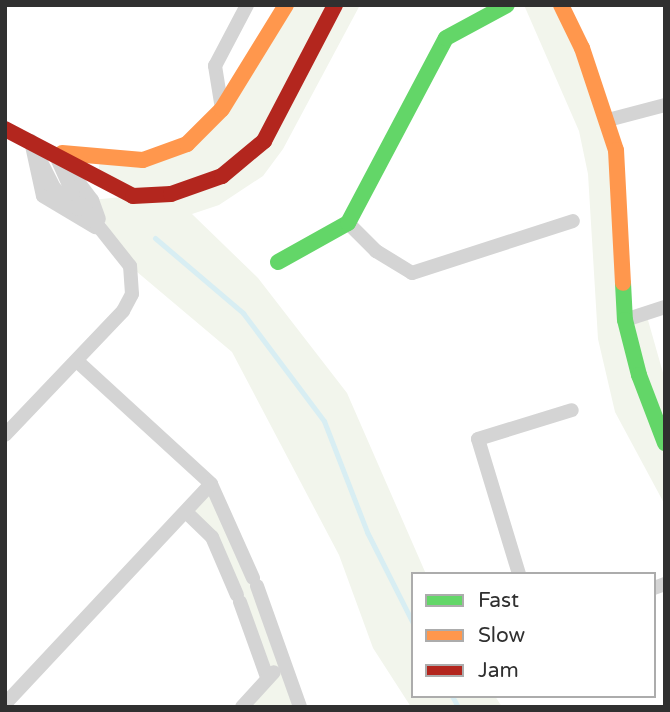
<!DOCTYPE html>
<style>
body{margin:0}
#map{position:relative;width:670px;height:712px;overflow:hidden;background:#fff;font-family:"Varela Round",sans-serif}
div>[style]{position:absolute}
.green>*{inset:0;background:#f2f5ec}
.stream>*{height:5px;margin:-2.5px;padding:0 2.5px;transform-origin:2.5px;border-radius:2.5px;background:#d8eef3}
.street>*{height:14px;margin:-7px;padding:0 7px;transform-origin:7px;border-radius:7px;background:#d4d4d4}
.fast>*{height:16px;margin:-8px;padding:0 8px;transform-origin:8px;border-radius:8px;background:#63d668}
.slow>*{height:16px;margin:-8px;padding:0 8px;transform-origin:8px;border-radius:8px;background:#ff974d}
.jam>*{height:16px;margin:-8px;padding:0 8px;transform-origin:8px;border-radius:8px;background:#b3261e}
span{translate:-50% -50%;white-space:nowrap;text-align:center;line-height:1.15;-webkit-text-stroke:7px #fff;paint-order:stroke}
.frame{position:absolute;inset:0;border:7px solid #303030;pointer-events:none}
.legend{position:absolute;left:411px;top:572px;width:245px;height:126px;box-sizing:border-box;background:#fff;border:2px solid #acacac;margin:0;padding:9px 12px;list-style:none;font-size:21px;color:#303030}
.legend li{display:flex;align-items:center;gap:14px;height:35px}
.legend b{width:35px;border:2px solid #acacac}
</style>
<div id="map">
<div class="green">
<div style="clip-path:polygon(286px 5px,360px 5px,283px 149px,263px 176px,219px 205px,192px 214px,258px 278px,347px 393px,426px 574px,413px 574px,413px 696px,495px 696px,502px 707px,411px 707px,373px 648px,339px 555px,232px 352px,130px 266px,92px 200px,131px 196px,96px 178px,101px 159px,186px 144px)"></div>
<div style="clip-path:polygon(524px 5px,561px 5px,608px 120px,625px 320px,646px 313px,665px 380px,665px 505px,615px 412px,598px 339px,588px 174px,579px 131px)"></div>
<div style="clip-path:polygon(211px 484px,300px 707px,242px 707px,267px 677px,212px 537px,186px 512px)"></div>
</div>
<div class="stream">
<div style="left:155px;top:238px;width:116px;rotate:40.4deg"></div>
<div style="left:243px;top:313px;width:135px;rotate:53.1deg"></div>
<div style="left:324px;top:421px;width:119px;rotate:68.8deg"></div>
<div style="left:367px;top:532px;width:102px;rotate:63.2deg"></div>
<div style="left:452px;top:696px;width:13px;rotate:61deg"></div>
</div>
<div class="street">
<div style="left:222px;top:109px;width:44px;rotate:-99.2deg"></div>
<div style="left:215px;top:66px;width:69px;rotate:-62.3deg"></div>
<div style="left:608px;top:120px;width:59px;rotate:-14.7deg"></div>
<div style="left:31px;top:141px;width:56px;rotate:77.7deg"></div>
<div style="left:43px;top:196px;width:61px;rotate:30.8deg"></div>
<div style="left:41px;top:162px;width:29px;rotate:63deg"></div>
<div style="left:54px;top:188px;width:32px;rotate:41deg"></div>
<div style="left:70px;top:171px;width:36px;rotate:53deg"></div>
<div style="left:92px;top:200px;width:20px;rotate:70deg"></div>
<div style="left:348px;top:223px;width:40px;rotate:45deg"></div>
<div style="left:376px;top:251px;width:42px;rotate:31.4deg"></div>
<div style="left:412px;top:273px;width:169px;rotate:-17.9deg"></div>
<div style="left:625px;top:320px;width:42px;rotate:-18deg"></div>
<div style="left:77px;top:361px;width:182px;rotate:42.5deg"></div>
<div style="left:211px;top:484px;width:103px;rotate:65.9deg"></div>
<div style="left:5px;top:435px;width:171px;rotate:-46.4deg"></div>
<div style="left:123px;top:311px;width:19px;rotate:-62deg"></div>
<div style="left:132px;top:294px;width:28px;rotate:-94deg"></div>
<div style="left:130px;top:266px;width:92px;rotate:-128.4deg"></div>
<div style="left:73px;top:194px;width:42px;rotate:-114.1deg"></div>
<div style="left:186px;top:512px;width:36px;rotate:44deg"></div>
<div style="left:212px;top:537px;width:63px;rotate:66.7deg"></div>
<div style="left:519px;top:574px;width:141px;rotate:-106.9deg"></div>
<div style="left:478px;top:439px;width:98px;rotate:-17.1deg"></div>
<div style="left:257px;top:586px;width:128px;rotate:70.4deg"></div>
<div style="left:654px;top:588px;width:12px;rotate:-20deg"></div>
<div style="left:240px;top:602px;width:80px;rotate:70.2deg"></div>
<div style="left:5px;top:704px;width:301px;rotate:-46.9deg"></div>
<div style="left:242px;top:707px;width:47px;rotate:-47.6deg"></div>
</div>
<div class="fast">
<div style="left:278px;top:262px;width:80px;rotate:-29.1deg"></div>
<div style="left:348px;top:223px;width:209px;rotate:-62.1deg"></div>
<div style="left:446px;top:38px;width:69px;rotate:-28.4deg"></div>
<div style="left:623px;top:283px;width:37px;rotate:87deg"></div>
<div style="left:625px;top:320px;width:57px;rotate:75.7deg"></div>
<div style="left:639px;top:375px;width:73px;rotate:69.1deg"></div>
</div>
<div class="slow">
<div style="left:561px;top:5px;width:48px;rotate:64deg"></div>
<div style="left:582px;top:48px;width:108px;rotate:71.6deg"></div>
<div style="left:616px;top:150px;width:133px;rotate:87deg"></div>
<div style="left:62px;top:153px;width:81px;rotate:4.9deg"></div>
<div style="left:143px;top:160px;width:47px;rotate:-20deg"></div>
<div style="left:187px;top:144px;width:49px;rotate:-45deg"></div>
<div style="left:222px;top:109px;width:122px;rotate:-58.4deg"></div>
</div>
<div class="jam">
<div style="left:5px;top:129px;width:144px;rotate:27.6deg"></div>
<div style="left:133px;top:196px;width:38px;rotate:-3deg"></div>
<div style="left:171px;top:194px;width:54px;rotate:-19.4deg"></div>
<div style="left:222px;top:176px;width:55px;rotate:-39.8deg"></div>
<div style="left:264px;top:141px;width:153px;rotate:-62.4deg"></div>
</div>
<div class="frame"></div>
<ul class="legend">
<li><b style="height:9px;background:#63d668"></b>Fast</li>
<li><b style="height:9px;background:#ff974d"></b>Slow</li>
<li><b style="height:9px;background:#b3261e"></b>Jam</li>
</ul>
</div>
